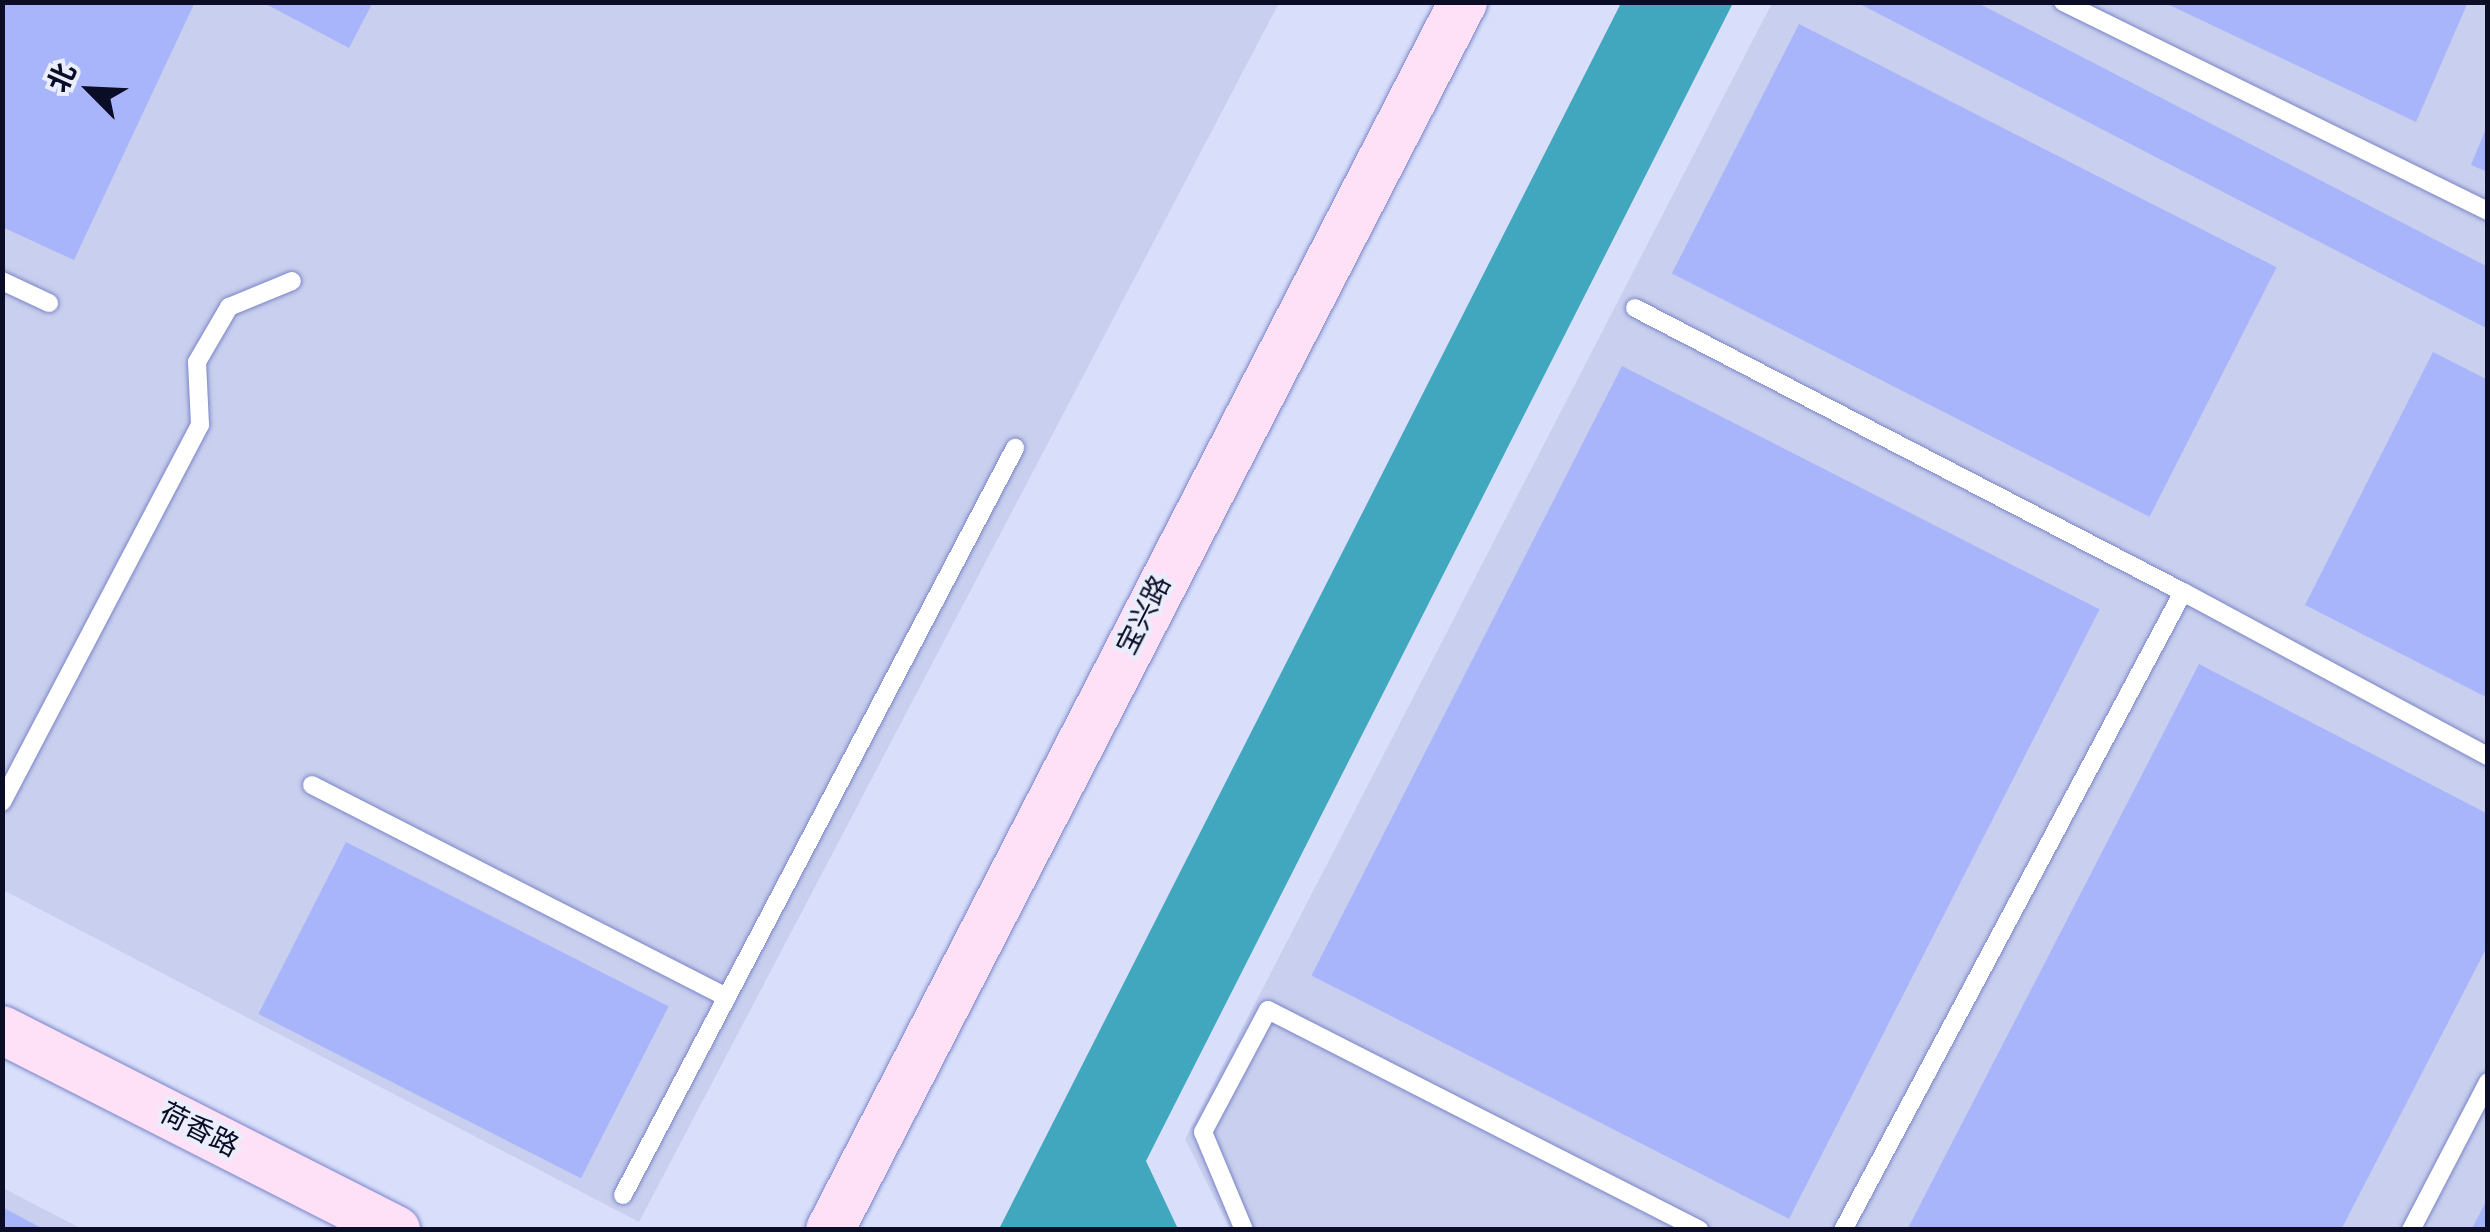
<!DOCTYPE html>
<meta charset="utf-8">
<style>
body{margin:0}
#map{position:relative;width:2490px;height:1232px;overflow:hidden;background:#d9dffb;font-family:Rubik,"Noto Sans SC",sans-serif}
div>[style]{position:absolute}
.built>*{inset:0;background:#c9cfee}
.water>*{inset:0;background:#40a7bf}
.building>*{inset:0;background:#a9b5fa;transform-origin:0 0}
.roads{filter:drop-shadow(0 0 2px #7a85c6) drop-shadow(0 0 2px #7a85c6)}
.lane>*{height:18px;margin:-9px;padding:0 9px;transform-origin:9px;border-radius:9px;background:#fff}
.secondary>*{height:48px;margin:-24px;padding:0 24px;transform-origin:24px;border-radius:24px;background:#fee0f7}
span{translate:-50% -50%;white-space:nowrap;text-align:center;line-height:1.15;-webkit-text-stroke:8px #eaedfb;paint-order:stroke}
.street-label{font-size:28px;color:#0b0d26}
.frame{position:absolute;inset:0;border:5px solid #0b0d26;pointer-events:none}
.north{position:absolute;left:40px;top:40px;width:100px;height:100px;-webkit-text-stroke:8px #eaedfb;paint-order:stroke;rotate:294deg;font-size:28px;font-weight:700;line-height:40px;text-align:center;color:#0b0d26}
.north::after{content:'';display:block;margin:auto;width:35px;height:45px;background:#0b0d26;clip-path:polygon(50% 0,100% 100%,50% 72%,0 100%)}
</style>
<div id="map">
<div class="built">
<div style="clip-path:polygon(2px 3px,1279px 3px,639px 1222px,3px 890px)"></div>
<div style="clip-path:polygon(1772px 3px,2487px 3px,2487px 1229px,1230px 1229px,1185px 1139px)"></div>
<div style="clip-path:polygon(3px 1188px,82px 1229px,3px 1229px)"></div>
</div>
<div class="water">
<div style="clip-path:polygon(1621px 3px,1733px 3px,1146px 1161px,1178px 1229px,999px 1229px)"></div>
</div>
<div class="building">
<div style="clip-path:polygon(2px 2px,195px 2px,74px 260px,2px 227px)"></div>
<div style="clip-path:polygon(262px 2px,373px 2px,349px 48px)"></div>
<div style="clip-path:polygon(1856px 2px,1976px 2px,2488px 267px,2488px 329px)"></div>
<div style="clip-path:polygon(2163px 2px,2468px 2px,2416px 122px)"></div>
<div style="left:1799px;top:24px;width:536px;height:280px;rotate:27deg"></div>
<div style="clip-path:polygon(2487px 126px,2488px 126px,2488px 172px,2471px 165px)"></div>
<div style="clip-path:polygon(2433px 352px,2488px 380px,2488px 698px,2305px 605px)"></div>
<div style="left:1622px;top:366px;width:536px;height:684px;rotate:27deg"></div>
<div style="clip-path:polygon(2199px 664px,2488px 814px,2488px 945px,2341px 1230px,1907px 1230px)"></div>
<div style="left:346px;top:842px;width:362px;height:193px;rotate:27deg"></div>
<div style="clip-path:polygon(2488px 1198px,2488px 1230px,2471px 1230px)"></div>
<div style="clip-path:polygon(2px 1207px,45px 1230px,2px 1230px)"></div>
</div>
<div class="roads">
<div class="lane">
<div style="left:2063px;top:2px;width:474px;rotate:26.2deg"></div>
<div style="left:2px;top:281px;width:52px;rotate:25.1deg"></div>
<div style="left:1635px;top:308px;width:617px;rotate:27.4deg"></div>
<div style="left:2183px;top:592px;width:723px;rotate:118.05deg"></div>
<div style="left:2183px;top:592px;width:346px;rotate:28.3deg"></div>
<div style="left:312px;top:785px;width:466px;rotate:27.1deg"></div>
<div style="left:2px;top:802px;width:426px;rotate:-62.3deg"></div>
<div style="left:200px;top:425px;width:63px;rotate:-92.7deg"></div>
<div style="left:197px;top:362px;width:64px;rotate:-59.8deg"></div>
<div style="left:229px;top:307px;width:68px;rotate:-22.4deg"></div>
<div style="left:623px;top:1195px;width:844px;rotate:-62.31deg"></div>
<div style="left:1244px;top:1230px;width:106px;rotate:-112.7deg"></div>
<div style="left:1203px;top:1132px;width:138px;rotate:-62deg"></div>
<div style="left:1268px;top:1010px;width:484px;rotate:27deg"></div>
<div style="left:2411px;top:1230px;width:167px;rotate:-62.5deg"></div>
</div>
<div class="secondary">
<div style="left:2px;top:1030px;width:442px;rotate:26.9deg"></div>
<div style="left:830px;top:1230px;width:1382px;rotate:-62.73deg"></div>
</div>
</div>
<div class="street-label">
<span style="left:1144px;top:615px;rotate:-63deg">宝兴路</span>
<span style="left:199px;top:1130px;rotate:27deg">荷香路</span>
</div>
<div class="frame"></div>
<div class="north">北</div>
</div>
